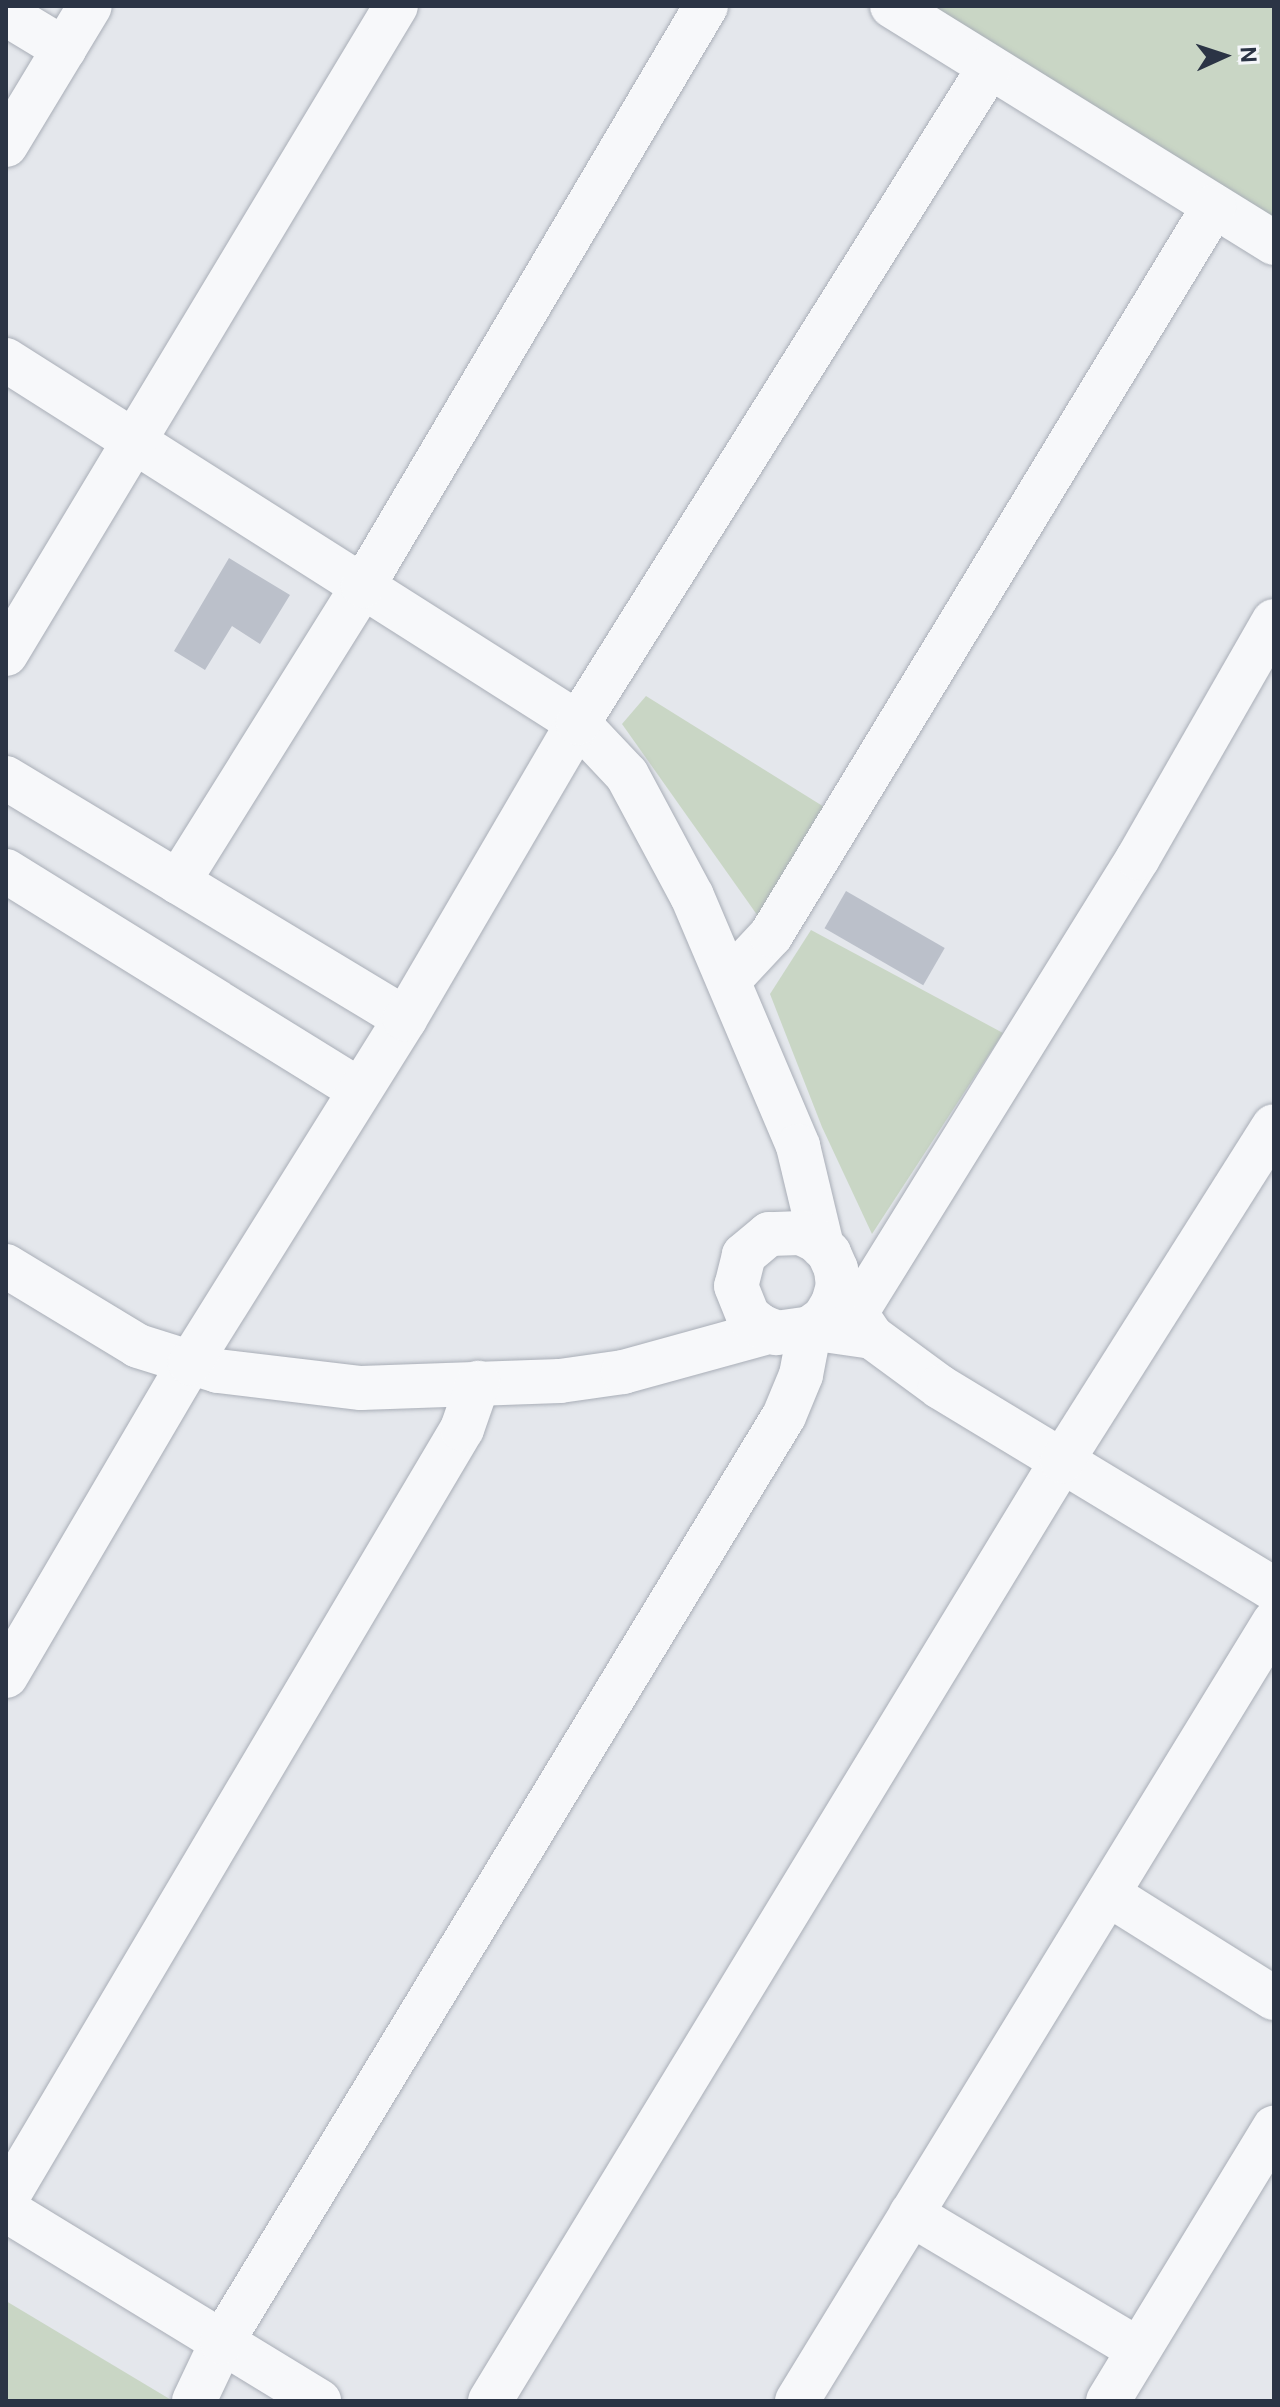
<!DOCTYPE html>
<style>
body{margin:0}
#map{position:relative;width:1280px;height:2407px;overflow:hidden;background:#e4e7ec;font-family:"DM Sans",sans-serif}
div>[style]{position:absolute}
.green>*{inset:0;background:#c9d6c5}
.building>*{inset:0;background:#bbc0ca;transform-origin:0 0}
.roads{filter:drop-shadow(0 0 2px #a9aeb7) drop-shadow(0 0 2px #a9aeb7)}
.minor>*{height:44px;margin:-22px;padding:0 22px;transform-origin:22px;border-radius:22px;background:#f7f8fa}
span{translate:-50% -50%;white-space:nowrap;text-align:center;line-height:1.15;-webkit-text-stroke:7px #f4f6f9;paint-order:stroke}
.frame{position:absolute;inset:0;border:8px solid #2b3445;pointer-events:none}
.north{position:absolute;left:1184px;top:16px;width:80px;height:80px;-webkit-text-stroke:6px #f4f6f9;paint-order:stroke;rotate:87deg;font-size:22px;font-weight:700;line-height:32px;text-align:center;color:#2b3445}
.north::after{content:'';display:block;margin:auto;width:28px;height:36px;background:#2b3445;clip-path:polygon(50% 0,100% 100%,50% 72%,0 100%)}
</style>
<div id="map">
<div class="green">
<div style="clip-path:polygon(900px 6px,1274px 6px,1274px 230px)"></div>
<div style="clip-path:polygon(646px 696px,829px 810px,760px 919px,622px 724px)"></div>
<div style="clip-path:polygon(811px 930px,1003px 1033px,872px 1234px,822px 1127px,770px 994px)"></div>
<div style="clip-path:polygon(6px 2301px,173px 2401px,6px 2401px)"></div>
</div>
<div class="building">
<div style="clip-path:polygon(229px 558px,290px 595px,260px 644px,232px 626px,205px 670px,174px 651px)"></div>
<div style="left:846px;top:891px;width:114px;height:43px;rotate:30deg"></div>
</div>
<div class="roads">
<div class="minor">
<div style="left:892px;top:6px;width:450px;rotate:31.8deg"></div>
<div style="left:6px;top:14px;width:68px;rotate:31.1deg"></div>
<div style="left:6px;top:145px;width:162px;rotate:-58.9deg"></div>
<div style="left:6px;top:360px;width:677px;rotate:32.4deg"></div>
<div style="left:578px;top:723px;width:71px;rotate:46.7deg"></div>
<div style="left:627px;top:775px;width:137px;rotate:61.8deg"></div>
<div style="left:692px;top:896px;width:272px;rotate:67deg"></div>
<div style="left:798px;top:1146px;width:103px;rotate:76.5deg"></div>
<div style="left:6px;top:654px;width:756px;rotate:-58.96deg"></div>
<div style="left:6px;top:778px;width:466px;rotate:31.1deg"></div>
<div style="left:6px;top:871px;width:414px;rotate:31.8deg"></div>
<div style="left:178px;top:882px;width:349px;rotate:-58deg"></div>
<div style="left:363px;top:586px;width:674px;rotate:-59.4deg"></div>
<div style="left:729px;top:980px;width:62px;rotate:-47deg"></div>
<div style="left:771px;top:935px;width:853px;rotate:-58.71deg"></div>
<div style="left:6px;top:1266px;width:154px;rotate:31.2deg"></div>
<div style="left:138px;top:1346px;width:84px;rotate:17.4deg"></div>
<div style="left:218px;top:1371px;width:144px;rotate:6.8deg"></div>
<div style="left:361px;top:1388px;width:199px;rotate:-2deg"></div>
<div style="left:560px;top:1381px;width:64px;rotate:-8.1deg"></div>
<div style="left:623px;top:1372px;width:155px;rotate:-15.4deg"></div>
<div style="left:856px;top:1313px;width:535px;rotate:-58.21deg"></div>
<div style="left:1138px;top:858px;width:273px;rotate:-60.2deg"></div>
<div style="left:857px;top:1315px;width:27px;rotate:56deg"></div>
<div style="left:872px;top:1337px;width:84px;rotate:36.3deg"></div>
<div style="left:940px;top:1387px;width:390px;rotate:31.2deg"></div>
<div style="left:6px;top:1676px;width:363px;rotate:-59.6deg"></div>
<div style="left:190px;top:1363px;width:406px;rotate:-58deg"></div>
<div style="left:405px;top:1019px;width:343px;rotate:-59.7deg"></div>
<div style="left:578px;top:723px;width:773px;rotate:-57.89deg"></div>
<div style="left:1108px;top:1894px;width:196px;rotate:32.1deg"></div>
<div style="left:6px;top:2199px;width:895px;rotate:-59.37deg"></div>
<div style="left:462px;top:1429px;width:49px;rotate:-70.8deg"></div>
<div style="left:6px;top:2210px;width:367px;rotate:31.4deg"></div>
<div style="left:911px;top:2214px;width:265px;rotate:30.8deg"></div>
<div style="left:194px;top:2401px;width:65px;rotate:-64.6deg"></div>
<div style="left:222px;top:2342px;width:1083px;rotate:-58.75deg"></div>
<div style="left:784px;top:1416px;width:44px;rotate:-67.5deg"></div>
<div style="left:801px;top:1375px;width:48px;rotate:-79.2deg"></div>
<div style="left:810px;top:1328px;width:17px;rotate:-36deg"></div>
<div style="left:824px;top:1318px;width:17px;rotate:-59deg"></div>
<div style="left:833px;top:1303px;width:18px;rotate:-74deg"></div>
<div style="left:838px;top:1286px;width:17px;rotate:-97deg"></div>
<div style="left:836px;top:1269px;width:17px;rotate:-114deg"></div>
<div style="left:829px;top:1253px;width:17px;rotate:-135deg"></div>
<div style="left:817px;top:1241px;width:18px;rotate:-153deg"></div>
<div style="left:801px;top:1233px;width:32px;rotate:178deg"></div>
<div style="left:769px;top:1234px;width:33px;rotate:140deg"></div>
<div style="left:744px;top:1255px;width:32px;rotate:104deg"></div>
<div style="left:736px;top:1286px;width:32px;rotate:68deg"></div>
<div style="left:748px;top:1316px;width:16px;rotate:38deg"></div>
<div style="left:761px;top:1326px;width:17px;rotate:25deg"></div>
<div style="left:776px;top:1333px;width:34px;rotate:-8deg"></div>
<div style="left:810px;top:1328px;width:63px;rotate:8.3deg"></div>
<div style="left:490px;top:2401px;width:1100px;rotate:-58.68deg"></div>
<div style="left:1062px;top:1461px;width:396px;rotate:-57.7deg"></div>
<div style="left:797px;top:2401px;width:913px;rotate:-58.52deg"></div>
<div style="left:1108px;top:2401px;width:320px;rotate:-58.7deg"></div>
</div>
</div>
<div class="frame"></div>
<div class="north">N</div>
</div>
